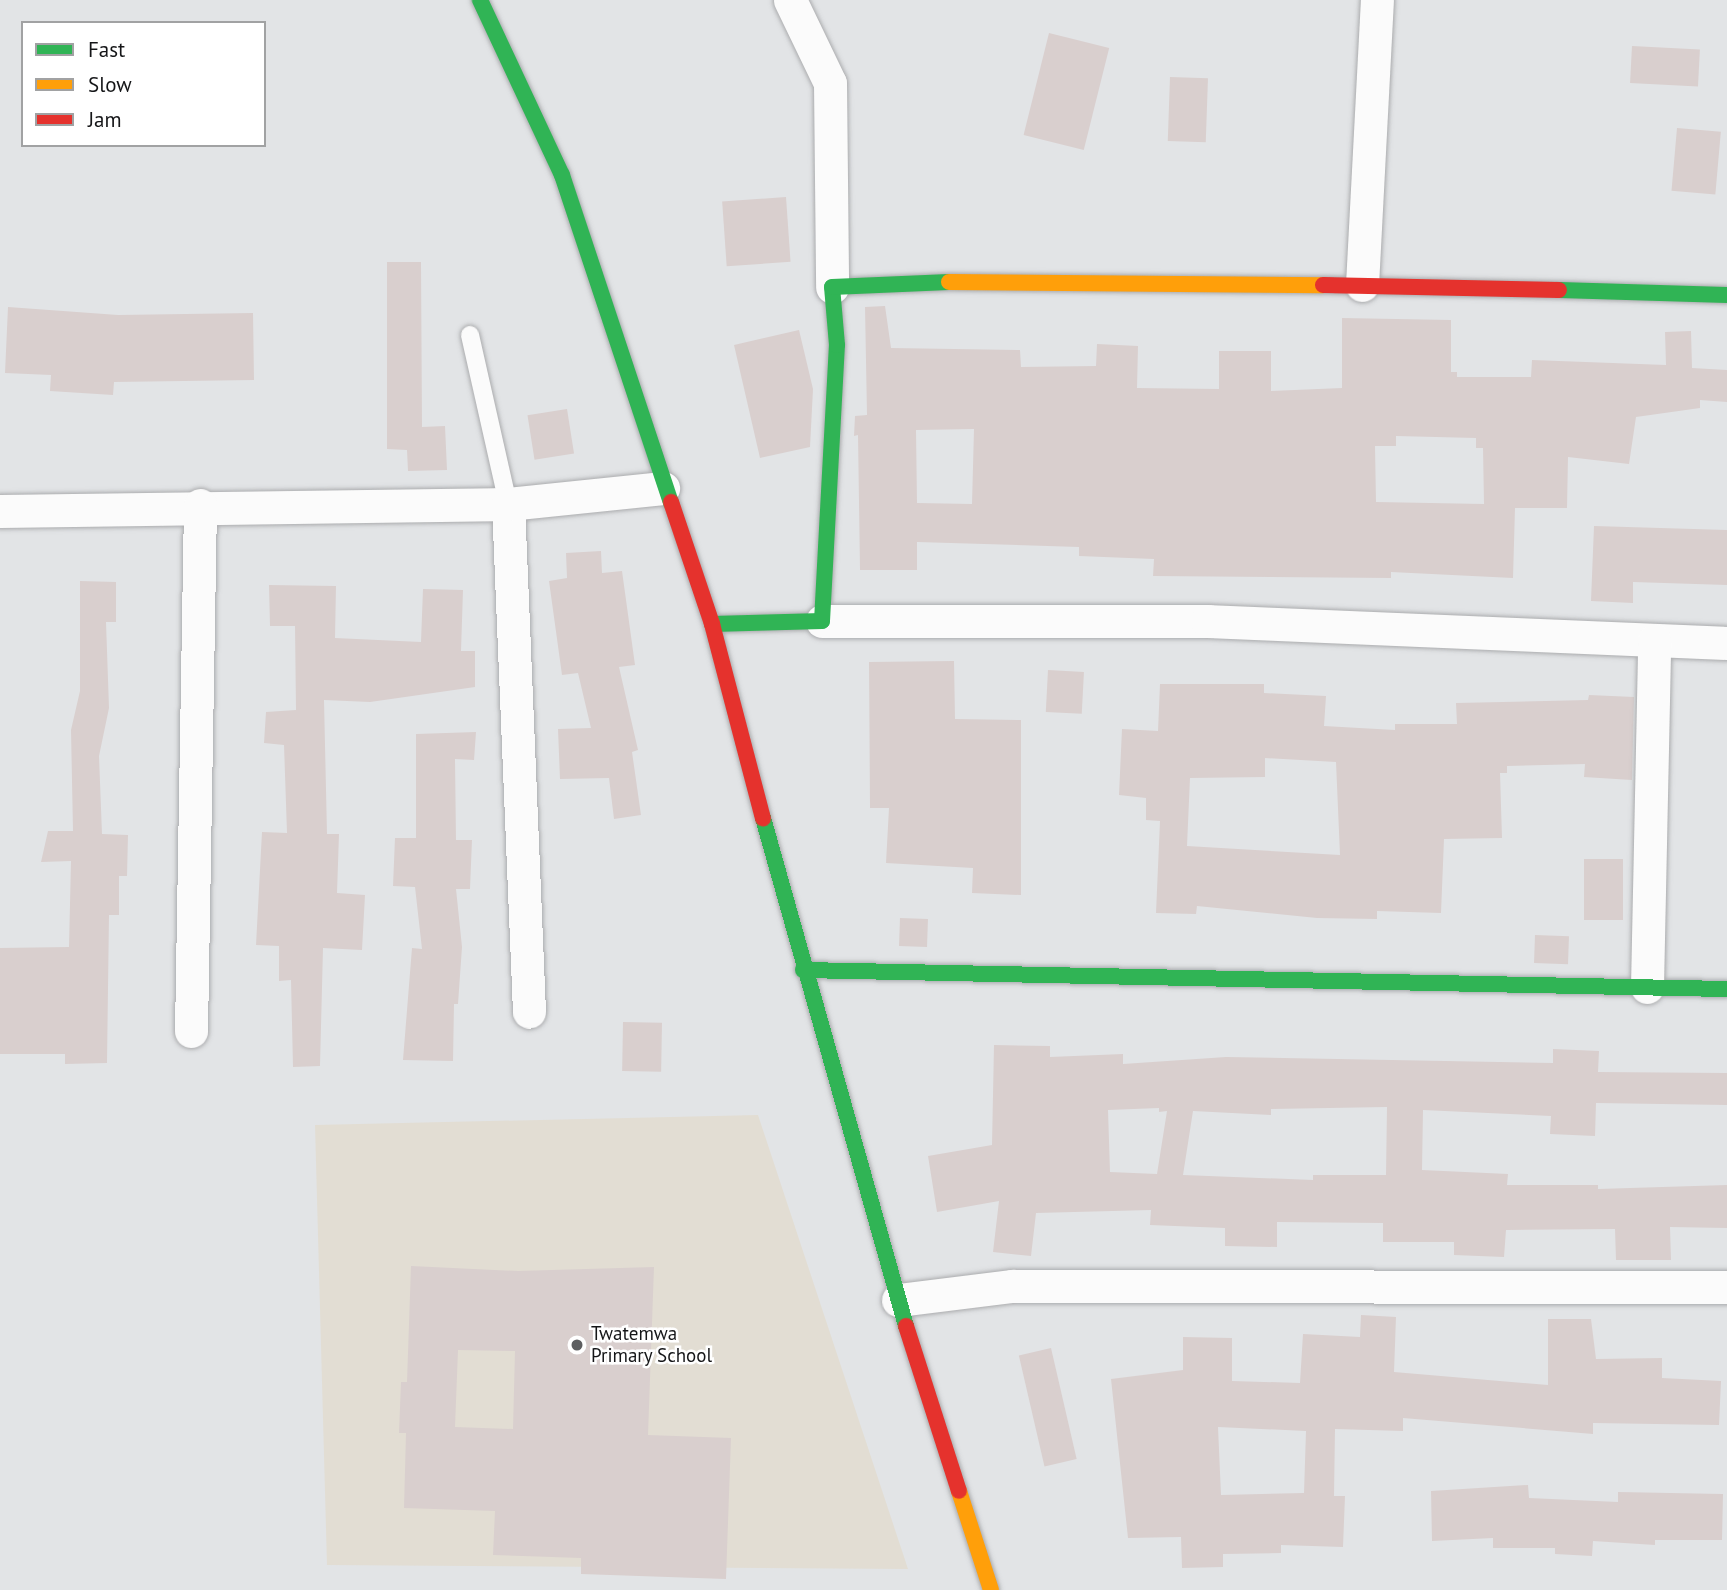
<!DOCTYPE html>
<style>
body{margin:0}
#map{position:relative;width:1727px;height:1590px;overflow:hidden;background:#e2e4e6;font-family:"PT Sans",sans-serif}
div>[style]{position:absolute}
.education>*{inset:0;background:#e2ddd3}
.building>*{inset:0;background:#d9cfce;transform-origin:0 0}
.roads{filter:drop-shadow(0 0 2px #abacae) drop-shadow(0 0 2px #abacae)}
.lane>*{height:18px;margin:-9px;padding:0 9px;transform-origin:9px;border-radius:9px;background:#fbfbfb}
.street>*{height:33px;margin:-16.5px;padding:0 16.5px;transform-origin:16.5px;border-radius:16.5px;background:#fbfbfb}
.fast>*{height:16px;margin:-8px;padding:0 8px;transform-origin:8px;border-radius:8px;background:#30b455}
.slow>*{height:16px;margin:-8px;padding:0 8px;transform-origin:8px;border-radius:8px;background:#ff9f0a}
.jam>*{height:16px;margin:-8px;padding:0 8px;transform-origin:8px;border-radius:8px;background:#e5322d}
.dots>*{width:19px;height:19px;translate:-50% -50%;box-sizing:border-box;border:4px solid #fff;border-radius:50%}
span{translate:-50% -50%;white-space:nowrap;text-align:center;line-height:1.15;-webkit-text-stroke:5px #fff;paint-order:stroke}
.poi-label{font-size:19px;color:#151618}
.left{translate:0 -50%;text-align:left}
.legend{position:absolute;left:21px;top:21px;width:245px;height:126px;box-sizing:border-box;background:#fff;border:2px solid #a1a2a3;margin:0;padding:9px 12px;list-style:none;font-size:21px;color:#151618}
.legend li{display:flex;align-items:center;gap:14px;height:35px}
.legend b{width:35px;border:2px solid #a1a2a3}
</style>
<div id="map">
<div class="education">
<div style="clip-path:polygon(758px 1115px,908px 1569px,327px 1565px,315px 1125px)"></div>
</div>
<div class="building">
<div style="left:1049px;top:33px;width:62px;height:105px;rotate:14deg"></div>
<div style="left:1632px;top:46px;width:68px;height:37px;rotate:3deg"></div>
<div style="left:1170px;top:77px;width:38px;height:64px;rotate:2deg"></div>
<div style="left:1677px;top:128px;width:44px;height:63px;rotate:5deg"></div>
<div style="left:786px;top:197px;width:65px;height:64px;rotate:86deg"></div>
<div style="clip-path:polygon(387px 262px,421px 262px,422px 427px,445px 426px,447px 470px,408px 471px,407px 450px,387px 449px)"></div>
<div style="clip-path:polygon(evenodd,885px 306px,891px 348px,1020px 350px,1021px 367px,1096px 366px,1097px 344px,1138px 346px,1137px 388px,1219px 389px,1219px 351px,1271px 351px,1271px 391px,1342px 388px,1342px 318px,1451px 320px,1451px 372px,1457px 372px,1457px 377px,1531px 377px,1532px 360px,1666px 365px,1665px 332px,1691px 331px,1692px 368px,1727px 370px,1727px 402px,1700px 400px,1700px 408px,1636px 417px,1629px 464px,1568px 457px,1567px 508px,1515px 508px,1513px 578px,1391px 572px,1391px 578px,1153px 576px,1154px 559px,1079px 556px,1079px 547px,917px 542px,917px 570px,860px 570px,858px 435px,854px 436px,855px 416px,867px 415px,865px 307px,885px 306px,974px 429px,972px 504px,917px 503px,916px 430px,974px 429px,885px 306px,1396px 436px,1476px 438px,1476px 448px,1483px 448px,1484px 504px,1376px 502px,1375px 446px,1396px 446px,1396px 436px)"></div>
<div style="clip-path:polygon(8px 307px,118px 315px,253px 313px,254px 380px,114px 382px,113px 395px,50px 391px,51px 375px,5px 373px)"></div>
<div style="clip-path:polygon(799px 330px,813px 389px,810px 447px,760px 458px,734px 345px)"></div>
<div style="left:567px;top:409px;width:45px;height:40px;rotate:81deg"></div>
<div style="clip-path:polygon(1594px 526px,1727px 530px,1727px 585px,1633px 582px,1633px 603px,1591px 601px)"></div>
<div style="clip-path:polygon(601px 551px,602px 573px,622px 571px,635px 665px,619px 667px,638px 750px,632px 752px,641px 815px,614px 819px,609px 778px,560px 779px,558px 729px,591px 728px,578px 673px,562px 675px,549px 581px,567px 578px,566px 553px)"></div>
<div style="clip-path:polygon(80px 581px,116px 582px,116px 622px,106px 622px,109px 708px,99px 756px,102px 834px,128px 835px,127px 876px,119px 876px,119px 915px,109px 915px,107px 1063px,65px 1064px,65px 1054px,0 1054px,0 948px,69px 947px,71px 861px,41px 862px,48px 831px,73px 831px,71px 730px,80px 691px)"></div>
<div style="clip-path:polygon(269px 585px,336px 586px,335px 638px,421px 642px,423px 589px,463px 590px,461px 651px,475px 651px,475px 687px,370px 702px,324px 700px,327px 834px,339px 834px,337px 893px,365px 895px,362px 950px,323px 948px,320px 1066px,293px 1067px,291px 980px,279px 981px,279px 946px,256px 945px,262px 832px,287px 833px,284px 745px,264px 743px,266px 712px,296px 710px,295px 626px,270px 626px)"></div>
<div style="clip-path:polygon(954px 661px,955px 719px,1021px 720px,1021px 895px,972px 893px,973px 868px,886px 863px,889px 808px,870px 808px,869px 662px)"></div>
<div style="left:1048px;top:670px;width:36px;height:42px;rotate:3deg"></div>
<div style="clip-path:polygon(evenodd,1160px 684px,1264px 684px,1264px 693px,1326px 696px,1324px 726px,1395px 730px,1395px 724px,1457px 724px,1456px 703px,1588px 700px,1589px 695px,1634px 697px,1632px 780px,1584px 777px,1585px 764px,1507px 766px,1507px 773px,1500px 773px,1502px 838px,1444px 839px,1441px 913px,1377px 911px,1377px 919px,1317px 918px,1197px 906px,1196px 914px,1156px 913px,1160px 821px,1146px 820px,1146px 798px,1119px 795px,1122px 729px,1158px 731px,1160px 684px,1265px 758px,1336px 762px,1340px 855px,1187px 846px,1190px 778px,1265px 777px,1265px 758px)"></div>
<div style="clip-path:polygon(476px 732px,474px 760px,455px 759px,456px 840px,472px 840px,470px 889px,456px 889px,462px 947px,458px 1004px,454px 1004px,453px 1061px,403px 1060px,412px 948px,422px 949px,415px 887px,393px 886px,395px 838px,416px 838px,416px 734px)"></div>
<div style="left:1584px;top:859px;width:39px;height:61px"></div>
<div style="left:900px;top:918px;width:28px;height:28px;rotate:2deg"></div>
<div style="left:1535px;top:935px;width:34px;height:28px;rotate:2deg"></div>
<div style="left:623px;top:1022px;width:39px;height:49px;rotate:1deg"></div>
<div style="clip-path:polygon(evenodd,994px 1045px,1050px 1046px,1050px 1057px,1123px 1054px,1123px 1064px,1226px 1057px,1553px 1063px,1553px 1049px,1599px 1051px,1598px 1072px,1727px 1073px,1727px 1105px,1596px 1103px,1595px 1136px,1550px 1134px,1551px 1116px,1423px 1110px,1422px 1170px,1508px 1174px,1507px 1185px,1598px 1185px,1598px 1189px,1727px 1185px,1727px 1228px,1670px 1227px,1671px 1260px,1616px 1260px,1615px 1229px,1506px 1230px,1504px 1257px,1454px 1255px,1454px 1242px,1383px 1242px,1383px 1223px,1277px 1222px,1277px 1247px,1225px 1246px,1225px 1228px,1150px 1225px,1151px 1210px,1036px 1213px,1031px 1256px,993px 1252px,999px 1201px,937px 1212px,928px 1156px,992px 1145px,994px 1045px,1387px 1107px,1386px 1175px,1313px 1175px,1313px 1180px,1183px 1175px,1193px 1111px,1271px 1115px,1271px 1109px,1387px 1107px,994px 1045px,1159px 1108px,1159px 1112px,1167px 1111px,1157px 1174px,1110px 1172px,1108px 1110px,1159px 1108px)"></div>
<div style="clip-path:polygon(evenodd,411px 1266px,518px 1271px,654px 1267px,648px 1435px,731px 1438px,726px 1579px,581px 1574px,581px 1558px,493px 1555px,495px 1511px,404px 1508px,406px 1433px,399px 1433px,401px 1382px,407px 1382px,411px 1266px,458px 1350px,515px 1351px,513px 1429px,455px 1427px,458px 1350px)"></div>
<div style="clip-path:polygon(evenodd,1361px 1315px,1396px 1317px,1394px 1372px,1548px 1385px,1548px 1319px,1591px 1319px,1596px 1359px,1662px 1358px,1662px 1378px,1721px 1381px,1719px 1425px,1593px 1423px,1593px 1434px,1403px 1418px,1403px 1431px,1335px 1429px,1334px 1496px,1345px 1496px,1343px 1547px,1281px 1545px,1281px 1553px,1223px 1554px,1223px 1567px,1182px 1568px,1181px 1537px,1128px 1538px,1111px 1379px,1183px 1370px,1183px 1337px,1232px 1338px,1232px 1381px,1300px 1383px,1303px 1334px,1360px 1337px,1361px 1315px,1218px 1427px,1306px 1431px,1304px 1493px,1221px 1495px,1218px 1427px)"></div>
<div style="left:1051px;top:1348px;width:114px;height:33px;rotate:77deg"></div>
<div style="clip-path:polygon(1528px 1485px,1529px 1498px,1618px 1502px,1618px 1492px,1723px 1494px,1722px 1540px,1655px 1540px,1655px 1545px,1593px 1541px,1592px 1556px,1555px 1554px,1555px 1548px,1493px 1548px,1493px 1538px,1432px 1541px,1431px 1491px)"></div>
</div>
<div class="roads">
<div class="lane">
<div style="left:470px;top:335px;width:173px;rotate:77.3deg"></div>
</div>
<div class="street">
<div style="left:790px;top:0;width:92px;rotate:64.3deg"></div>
<div style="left:830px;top:83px;width:204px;rotate:89.4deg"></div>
<div style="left:1362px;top:285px;width:285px;rotate:-87deg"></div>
<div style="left:508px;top:504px;width:508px;rotate:87.63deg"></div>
<div style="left:0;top:511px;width:508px;rotate:-0.79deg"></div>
<div style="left:508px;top:504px;width:156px;rotate:-5.9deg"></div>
<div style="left:822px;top:621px;width:385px"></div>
<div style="left:1207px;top:621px;width:520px;rotate:2.42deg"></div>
<div style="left:1647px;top:987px;width:347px;rotate:-88.8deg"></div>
<div style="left:191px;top:1031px;width:526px;rotate:-89.02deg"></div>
<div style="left:898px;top:1300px;width:115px;rotate:-7deg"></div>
<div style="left:1012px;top:1286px;width:715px;rotate:0.08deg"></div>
</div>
<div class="fast">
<div style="left:480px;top:0;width:193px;rotate:64.9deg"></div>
<div style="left:562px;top:175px;width:345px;rotate:71.6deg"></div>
<div style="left:1559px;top:290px;width:168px;rotate:1.7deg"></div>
<div style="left:712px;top:624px;width:110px;rotate:-1.6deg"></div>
<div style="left:822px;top:621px;width:276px;rotate:-86.9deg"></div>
<div style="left:837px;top:345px;width:58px;rotate:-94.9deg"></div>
<div style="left:832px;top:287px;width:117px;rotate:-2.4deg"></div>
<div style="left:763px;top:818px;width:528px;rotate:74.28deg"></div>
<div style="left:803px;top:970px;width:924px;rotate:1.18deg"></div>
</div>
<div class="slow">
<div style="left:949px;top:282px;width:374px;rotate:0.5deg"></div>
<div style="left:959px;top:1491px;width:104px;rotate:72.1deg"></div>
</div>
<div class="jam">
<div style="left:1323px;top:285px;width:236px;rotate:1.2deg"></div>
<div style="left:671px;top:502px;width:129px;rotate:71.4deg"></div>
<div style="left:712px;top:624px;width:201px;rotate:75.3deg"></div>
<div style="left:906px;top:1326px;width:173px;rotate:72.2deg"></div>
</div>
</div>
<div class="dots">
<div style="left:577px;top:1345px;background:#5d5e60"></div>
</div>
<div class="poi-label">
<span class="left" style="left:591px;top:1345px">Twatemwa<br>Primary School</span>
</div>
<ul class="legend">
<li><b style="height:9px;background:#30b455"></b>Fast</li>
<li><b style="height:9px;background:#ff9f0a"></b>Slow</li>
<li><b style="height:9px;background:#e5322d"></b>Jam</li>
</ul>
</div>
